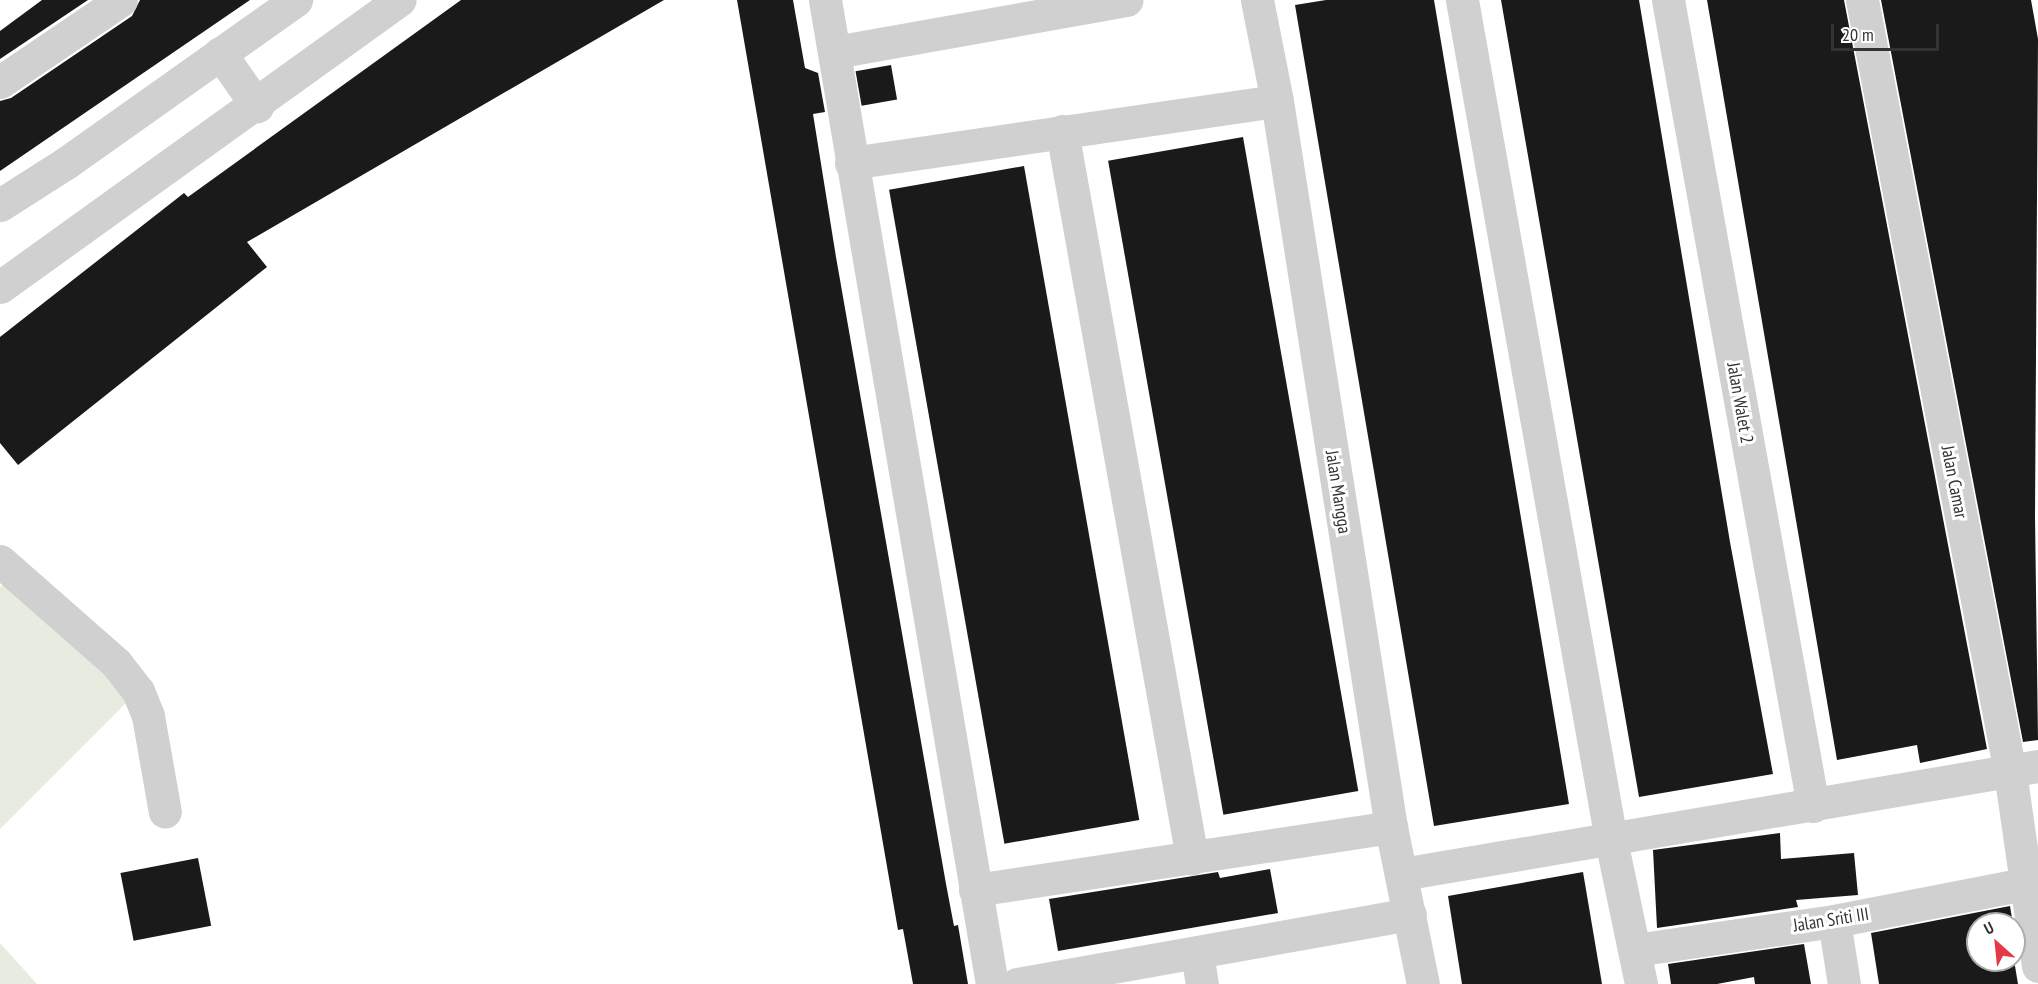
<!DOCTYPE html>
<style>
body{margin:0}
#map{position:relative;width:2038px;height:984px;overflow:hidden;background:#fff;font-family:"PT Sans Narrow",sans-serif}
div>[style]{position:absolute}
.green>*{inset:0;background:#e6ecdf}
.building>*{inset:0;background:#1a1a1a;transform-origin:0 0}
.minor>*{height:33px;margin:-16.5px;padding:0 16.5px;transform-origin:16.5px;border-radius:16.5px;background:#d0d0d0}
span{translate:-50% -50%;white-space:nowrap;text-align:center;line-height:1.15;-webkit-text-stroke:6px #fff;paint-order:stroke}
.street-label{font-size:18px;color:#333}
.north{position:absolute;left:1966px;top:912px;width:60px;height:60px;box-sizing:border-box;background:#fff;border:2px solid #adadad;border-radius:50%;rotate:333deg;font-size:16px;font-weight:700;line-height:24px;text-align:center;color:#333}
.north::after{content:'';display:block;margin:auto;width:21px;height:27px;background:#e63946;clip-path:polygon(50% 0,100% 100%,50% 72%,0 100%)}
.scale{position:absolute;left:1831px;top:24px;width:108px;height:27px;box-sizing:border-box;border:3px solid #333;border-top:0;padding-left:8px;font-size:18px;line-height:21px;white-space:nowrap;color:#333;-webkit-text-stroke:4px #fff;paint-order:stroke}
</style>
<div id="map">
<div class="green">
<div style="clip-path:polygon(14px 574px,138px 691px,0 829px,0 587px)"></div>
<div style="clip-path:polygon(0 943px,37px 984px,0 984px)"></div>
</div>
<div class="building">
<div style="clip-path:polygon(42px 0,88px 0,0 59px,0 31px)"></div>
<div style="clip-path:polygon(140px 0,250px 0,0 171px,0 101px,11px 98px,132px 16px)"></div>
<div style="clip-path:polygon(461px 0,664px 0,247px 242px,267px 267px,18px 465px,0 443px,0 337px,184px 193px,188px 197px)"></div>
<div style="clip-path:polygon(737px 0,793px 0,805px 68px,818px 73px,825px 112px,813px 114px,836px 257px,946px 884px,954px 926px,958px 925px,968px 984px,913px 984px,903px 929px,898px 930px)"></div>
<div style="clip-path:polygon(1326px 0,1434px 0,1569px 804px,1434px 826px,1295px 5px)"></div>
<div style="clip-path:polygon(1501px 0,1639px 0,1730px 542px,1773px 774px,1639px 797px)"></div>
<div style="clip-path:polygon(1707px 0,1844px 0,1987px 749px,1920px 763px,1917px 745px,1837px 760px)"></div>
<div style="clip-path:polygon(1881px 0,2031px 0,2038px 39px,2035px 516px,2038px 740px,2023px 742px)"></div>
<div style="left:891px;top:65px;width:35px;height:36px;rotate:80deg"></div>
<div style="left:1243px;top:137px;width:664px;height:137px;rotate:80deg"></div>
<div style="left:1024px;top:166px;width:664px;height:137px;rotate:80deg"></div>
<div style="clip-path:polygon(1780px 833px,1781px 859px,1854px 853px,1858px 895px,1796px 900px,1798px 907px,1657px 928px,1653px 850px)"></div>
<div style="left:198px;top:858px;width:69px;height:79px;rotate:79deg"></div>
<div style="clip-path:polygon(1270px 869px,1278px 913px,1058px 951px,1049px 899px,1218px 872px,1220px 878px)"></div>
<div style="clip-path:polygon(1583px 872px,1602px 984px,1462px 984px,1448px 896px)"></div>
<div style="clip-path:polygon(2010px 906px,2013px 924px,1978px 924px,1978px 960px,2014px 960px,2018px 984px,1879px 984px,1871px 933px)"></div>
<div style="clip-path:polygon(1804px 944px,1811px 984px,1755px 984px,1754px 977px,1717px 984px,1671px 984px,1668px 964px)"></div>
</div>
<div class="minor">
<div style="left:825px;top:0;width:998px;rotate:80.37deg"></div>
<div style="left:1257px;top:0;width:103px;rotate:78.8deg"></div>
<div style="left:1277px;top:101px;width:735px;rotate:81.08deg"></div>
<div style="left:1391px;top:827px;width:160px;rotate:78.5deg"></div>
<div style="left:1462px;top:0;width:853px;rotate:79.94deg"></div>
<div style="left:1611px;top:840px;width:147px;rotate:78.2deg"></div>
<div style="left:1668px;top:0;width:819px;rotate:79.8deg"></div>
<div style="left:1862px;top:0;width:786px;rotate:79.15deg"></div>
<div style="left:2010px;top:772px;width:196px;rotate:81.8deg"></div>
<div style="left:835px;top:52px;width:296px;rotate:-10.1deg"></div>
<div style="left:220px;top:53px;width:65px;rotate:55.1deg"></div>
<div style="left:0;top:82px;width:146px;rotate:-34.1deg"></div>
<div style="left:1062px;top:131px;width:739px;rotate:79.86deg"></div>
<div style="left:851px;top:163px;width:430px;rotate:-8.3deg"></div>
<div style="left:0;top:205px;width:78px;rotate:-32.5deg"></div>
<div style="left:66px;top:163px;width:282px;rotate:-35.3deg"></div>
<div style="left:0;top:287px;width:492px;rotate:-35.7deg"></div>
<div style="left:0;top:561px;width:154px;rotate:41.3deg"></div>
<div style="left:116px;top:663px;width:36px;rotate:52deg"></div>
<div style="left:138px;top:691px;width:27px;rotate:68deg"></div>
<div style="left:148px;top:716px;width:97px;rotate:80deg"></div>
<div style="left:1402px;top:874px;width:645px;rotate:-9.64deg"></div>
<div style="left:975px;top:890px;width:421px;rotate:-8.6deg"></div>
<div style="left:1834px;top:921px;width:64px;rotate:81deg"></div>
<div style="left:1635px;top:950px;width:201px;rotate:-8.3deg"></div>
<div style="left:1834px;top:921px;width:195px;rotate:-11deg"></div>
<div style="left:1197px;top:953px;width:31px;rotate:81deg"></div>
<div style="left:1017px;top:984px;width:399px;rotate:-10.1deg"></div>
</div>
<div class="street-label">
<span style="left:1740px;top:403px;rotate:80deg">Jalan Walet 2</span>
<span style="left:1954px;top:482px;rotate:79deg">Jalan Camar</span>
<span style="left:1338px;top:492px;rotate:81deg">Jalan Mangga</span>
<span style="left:1831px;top:920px;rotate:-9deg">Jalan Sriti III</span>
</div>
<div class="north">U</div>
<div class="scale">20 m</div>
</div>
